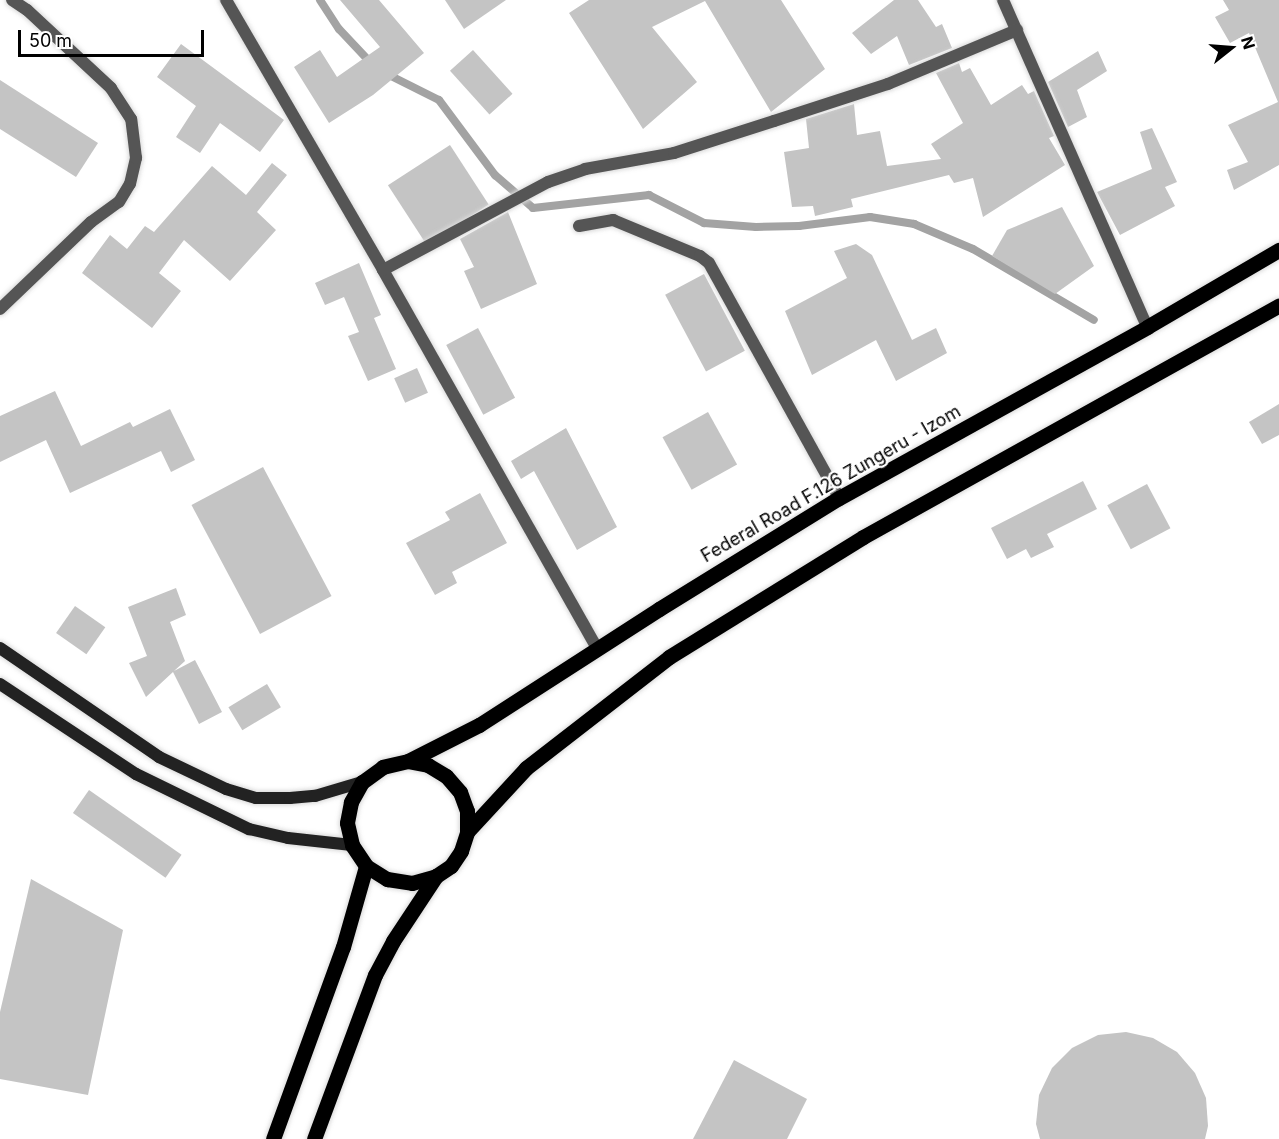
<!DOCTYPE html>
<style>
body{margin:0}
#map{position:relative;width:1279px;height:1139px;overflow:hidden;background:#fff;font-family:Inter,sans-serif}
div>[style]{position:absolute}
.stream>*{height:8px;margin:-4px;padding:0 4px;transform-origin:4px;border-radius:4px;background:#a3a3a3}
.building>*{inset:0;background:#c4c4c4;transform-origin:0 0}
.roads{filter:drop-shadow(0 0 2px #dbdbdb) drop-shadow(0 0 2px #dbdbdb)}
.street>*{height:12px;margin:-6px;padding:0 6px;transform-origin:6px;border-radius:6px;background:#555}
.secondary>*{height:12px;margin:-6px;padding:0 6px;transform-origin:6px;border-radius:6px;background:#222}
.primary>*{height:15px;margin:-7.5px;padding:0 7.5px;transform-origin:7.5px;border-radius:7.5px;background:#000}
span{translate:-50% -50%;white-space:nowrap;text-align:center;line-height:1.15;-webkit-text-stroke:4.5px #fff;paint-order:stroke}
.street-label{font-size:18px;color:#000}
.north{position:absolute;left:1201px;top:18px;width:60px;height:60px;-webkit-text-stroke:4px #fff;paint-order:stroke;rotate:73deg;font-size:16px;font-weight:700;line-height:24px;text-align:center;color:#000}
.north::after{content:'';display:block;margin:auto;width:21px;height:27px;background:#000;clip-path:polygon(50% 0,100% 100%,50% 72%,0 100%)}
.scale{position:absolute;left:18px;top:30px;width:186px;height:27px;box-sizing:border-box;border:3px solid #000;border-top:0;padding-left:8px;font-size:18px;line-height:21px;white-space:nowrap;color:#000;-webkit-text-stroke:4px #fff;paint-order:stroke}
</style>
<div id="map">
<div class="stream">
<div style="left:320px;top:0;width:35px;rotate:57deg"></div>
<div style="left:339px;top:29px;width:48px;rotate:46.7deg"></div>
<div style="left:387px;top:74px;width:58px;rotate:26.6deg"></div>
<div style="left:439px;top:100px;width:94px;rotate:53.3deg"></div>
<div style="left:495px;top:175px;width:50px;rotate:41deg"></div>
<div style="left:533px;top:208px;width:117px;rotate:-6.4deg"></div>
<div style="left:649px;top:195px;width:62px;rotate:27deg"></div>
<div style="left:704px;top:223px;width:52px;rotate:4.4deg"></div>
<div style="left:756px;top:227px;width:43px;rotate:-1.3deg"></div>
<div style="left:799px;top:226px;width:72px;rotate:-7.2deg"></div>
<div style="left:870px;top:217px;width:45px;rotate:9deg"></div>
<div style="left:914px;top:224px;width:64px;rotate:23deg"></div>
<div style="left:973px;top:249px;width:140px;rotate:30.4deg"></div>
</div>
<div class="building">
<div style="clip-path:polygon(340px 0,379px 0,424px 53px,373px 95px,329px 123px,294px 67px,320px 50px,337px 77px,380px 47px)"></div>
<div style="clip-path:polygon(445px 0,506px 0,464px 29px)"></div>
<div style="clip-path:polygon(589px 0,781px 0,825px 69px,771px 112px,705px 1px,652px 27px,697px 82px,643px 129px,569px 13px)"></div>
<div style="clip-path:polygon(894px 0,918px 0,936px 27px,942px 24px,952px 48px,909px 65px,897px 36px,871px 54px,852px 33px)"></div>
<div style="clip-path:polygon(1223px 0,1279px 0,1279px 165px,1234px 190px,1227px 170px,1248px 162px,1228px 125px,1278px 102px,1249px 33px,1230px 43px,1215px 17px,1229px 10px)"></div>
<div style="clip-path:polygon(181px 44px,284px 120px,260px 152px,220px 123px,200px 153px,176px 137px,196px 106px,157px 77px)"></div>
<div style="left:473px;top:50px;width:59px;height:31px;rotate:48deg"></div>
<div style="clip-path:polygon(1098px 51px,1107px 71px,1077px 90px,1087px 117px,1068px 127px,1048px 82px)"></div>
<div style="clip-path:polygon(959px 63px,962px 72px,970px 68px,991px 105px,1022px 85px,1028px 94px,1034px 91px,1054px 136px,1049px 138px,1065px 165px,983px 217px,973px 178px,954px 183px,949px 175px,851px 199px,853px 207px,815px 216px,813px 206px,792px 207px,784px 152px,809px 148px,806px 119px,854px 104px,857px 135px,880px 131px,887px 166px,941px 159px,931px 144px,963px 123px,936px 73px)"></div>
<div style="clip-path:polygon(0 80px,98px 143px,76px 177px,0 129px)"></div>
<div style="clip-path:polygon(1152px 128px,1177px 182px,1165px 187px,1175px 206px,1120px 235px,1097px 192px,1152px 169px,1140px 132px)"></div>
<div style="left:450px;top:145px;width:71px;height:74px;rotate:57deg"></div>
<div style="clip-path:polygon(272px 163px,287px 175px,257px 212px,276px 230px,230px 281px,184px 240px,159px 273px,181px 291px,152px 328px,82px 273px,110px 235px,127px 249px,145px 226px,154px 232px,212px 166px,246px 195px)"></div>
<div style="clip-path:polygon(1062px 207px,1094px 266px,1055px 294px,992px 256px,1007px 230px)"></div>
<div style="clip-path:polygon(508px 212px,537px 284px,481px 309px,464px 271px,474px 267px,460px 239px)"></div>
<div style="clip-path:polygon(856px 244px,872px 255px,912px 340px,936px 328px,947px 353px,896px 381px,876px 340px,812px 375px,785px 311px,847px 278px,834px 251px)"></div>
<div style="clip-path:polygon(359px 263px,381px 315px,374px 318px,396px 369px,368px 381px,348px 336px,359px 332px,344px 297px,325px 305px,315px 283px)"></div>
<div style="left:704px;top:274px;width:87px;height:44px;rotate:62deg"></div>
<div style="left:478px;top:328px;width:79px;height:36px;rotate:62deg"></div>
<div style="left:417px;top:368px;width:27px;height:25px;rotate:66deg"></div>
<div style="clip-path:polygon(55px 391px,81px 446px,130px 422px,133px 427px,170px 409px,195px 460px,171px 472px,161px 451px,70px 493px,46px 440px,0 462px,0 416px)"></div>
<div style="clip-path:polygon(1279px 404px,1279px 435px,1262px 444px,1249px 422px)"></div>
<div style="left:708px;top:412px;width:60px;height:52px;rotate:61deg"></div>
<div style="clip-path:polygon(566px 428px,617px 527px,577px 550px,534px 471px,521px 479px,511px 461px)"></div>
<div style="left:263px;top:467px;width:146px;height:81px;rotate:62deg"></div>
<div style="clip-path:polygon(1083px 481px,1097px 509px,1047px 534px,1054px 547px,1031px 558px,1026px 549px,1007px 559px,991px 528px)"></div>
<div style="left:1147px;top:484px;width:50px;height:45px;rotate:62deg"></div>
<div style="clip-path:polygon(480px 493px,507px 543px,452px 572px,457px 583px,435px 595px,406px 543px,450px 520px,445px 512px)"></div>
<div style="clip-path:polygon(176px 588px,186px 615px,170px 622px,185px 661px,174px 671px,195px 660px,222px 712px,199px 724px,173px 672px,146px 697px,129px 663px,147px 656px,128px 607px)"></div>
<div style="left:75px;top:606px;width:37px;height:33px;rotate:35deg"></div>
<div style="left:267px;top:684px;width:27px;height:45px;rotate:59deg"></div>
<div style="left:89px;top:790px;width:113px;height:28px;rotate:35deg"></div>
<div style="clip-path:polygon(31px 879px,123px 930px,88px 1095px,0 1079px,0 1012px)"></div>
<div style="clip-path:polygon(1126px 1032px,1153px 1038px,1177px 1052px,1195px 1073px,1206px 1098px,1208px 1126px,1205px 1139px,1040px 1139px,1036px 1124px,1039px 1095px,1052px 1068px,1072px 1048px,1098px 1035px)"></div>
<div style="clip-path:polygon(734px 1060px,807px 1099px,787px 1139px,693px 1139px)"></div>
</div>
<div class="roads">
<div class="street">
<div style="left:226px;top:0;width:312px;rotate:59.8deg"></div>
<div style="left:383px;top:270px;width:435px;rotate:60.5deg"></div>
<div style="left:1003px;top:0;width:357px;rotate:66.2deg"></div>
<div style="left:579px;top:226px;width:35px;rotate:-10deg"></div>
<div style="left:613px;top:220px;width:94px;rotate:22.5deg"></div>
<div style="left:700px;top:256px;width:11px;rotate:38deg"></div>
<div style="left:709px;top:263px;width:269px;rotate:61deg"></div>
<div style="left:383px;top:270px;width:187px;rotate:-28.1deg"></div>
<div style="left:548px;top:182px;width:39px;rotate:-19deg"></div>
<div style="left:585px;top:169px;width:90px;rotate:-10.2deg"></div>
<div style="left:674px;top:153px;width:105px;rotate:-17.7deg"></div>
<div style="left:774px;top:121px;width:120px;rotate:-18deg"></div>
<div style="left:888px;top:84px;width:140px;rotate:-22.7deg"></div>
<div style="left:0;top:309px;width:126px;rotate:-43.7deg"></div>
<div style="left:91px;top:222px;width:34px;rotate:-36deg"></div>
<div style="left:119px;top:202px;width:21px;rotate:-59deg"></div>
<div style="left:130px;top:184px;width:27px;rotate:-77deg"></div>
<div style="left:136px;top:158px;width:39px;rotate:-97deg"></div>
<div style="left:131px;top:119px;width:37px;rotate:-123deg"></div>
<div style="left:111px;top:88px;width:115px;rotate:-137.1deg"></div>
<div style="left:27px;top:10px;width:18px;rotate:-146deg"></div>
</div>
<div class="secondary">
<div style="left:0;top:648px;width:193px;rotate:34.4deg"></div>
<div style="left:159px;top:757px;width:74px;rotate:25.5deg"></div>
<div style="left:226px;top:789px;width:31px;rotate:17deg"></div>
<div style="left:256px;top:798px;width:34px"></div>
<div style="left:290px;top:798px;width:25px;rotate:-5deg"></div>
<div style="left:315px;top:796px;width:49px;rotate:-16.6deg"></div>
<div style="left:0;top:684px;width:163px;rotate:33.5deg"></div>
<div style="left:136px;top:774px;width:126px;rotate:26deg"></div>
<div style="left:249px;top:829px;width:40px;rotate:13deg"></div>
<div style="left:288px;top:838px;width:64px;rotate:6.2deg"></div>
</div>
<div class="primary">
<div style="left:408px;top:761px;width:80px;rotate:-26.9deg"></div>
<div style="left:479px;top:725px;width:214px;rotate:-32.8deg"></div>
<div style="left:659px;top:609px;width:211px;rotate:-31.7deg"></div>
<div style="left:839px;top:498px;width:352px;rotate:-29deg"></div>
<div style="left:1147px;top:327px;width:153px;rotate:-30.3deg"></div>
<div style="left:467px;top:832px;width:21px;rotate:-90deg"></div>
<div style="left:467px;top:811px;width:20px;rotate:-110deg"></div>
<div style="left:460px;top:792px;width:21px;rotate:-131deg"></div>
<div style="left:446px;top:776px;width:21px;rotate:-149deg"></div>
<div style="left:428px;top:765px;width:20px;rotate:-169deg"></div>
<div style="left:408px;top:761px;width:26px;rotate:167deg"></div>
<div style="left:383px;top:767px;width:26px;rotate:144deg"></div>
<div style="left:362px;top:782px;width:23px;rotate:119deg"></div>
<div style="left:351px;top:802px;width:21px;rotate:101deg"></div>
<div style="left:347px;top:823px;width:23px;rotate:77deg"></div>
<div style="left:352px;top:845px;width:25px;rotate:56deg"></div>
<div style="left:366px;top:866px;width:25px;rotate:32deg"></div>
<div style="left:387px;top:879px;width:25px;rotate:9deg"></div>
<div style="left:412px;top:883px;width:25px;rotate:-16deg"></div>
<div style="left:436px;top:876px;width:18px;rotate:-34deg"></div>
<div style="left:451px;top:866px;width:18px;rotate:-56deg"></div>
<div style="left:461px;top:851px;width:20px;rotate:-72deg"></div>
<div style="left:467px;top:832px;width:87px;rotate:-47.3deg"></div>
<div style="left:526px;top:768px;width:181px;rotate:-37.8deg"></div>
<div style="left:669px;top:657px;width:228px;rotate:-31.7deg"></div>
<div style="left:863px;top:537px;width:476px;rotate:-29.1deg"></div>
<div style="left:273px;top:1139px;width:204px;rotate:-70deg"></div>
<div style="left:343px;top:947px;width:84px;rotate:-74.1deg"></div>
<div style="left:314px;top:1139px;width:175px;rotate:-69.6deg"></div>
<div style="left:375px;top:975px;width:38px;rotate:-62deg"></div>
<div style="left:393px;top:941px;width:78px;rotate:-56.5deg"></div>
</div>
</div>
<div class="street-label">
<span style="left:831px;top:484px;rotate:-30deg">Federal Road F.126 Zungeru - Izom</span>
</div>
<div class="north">N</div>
<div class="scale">50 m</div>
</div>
